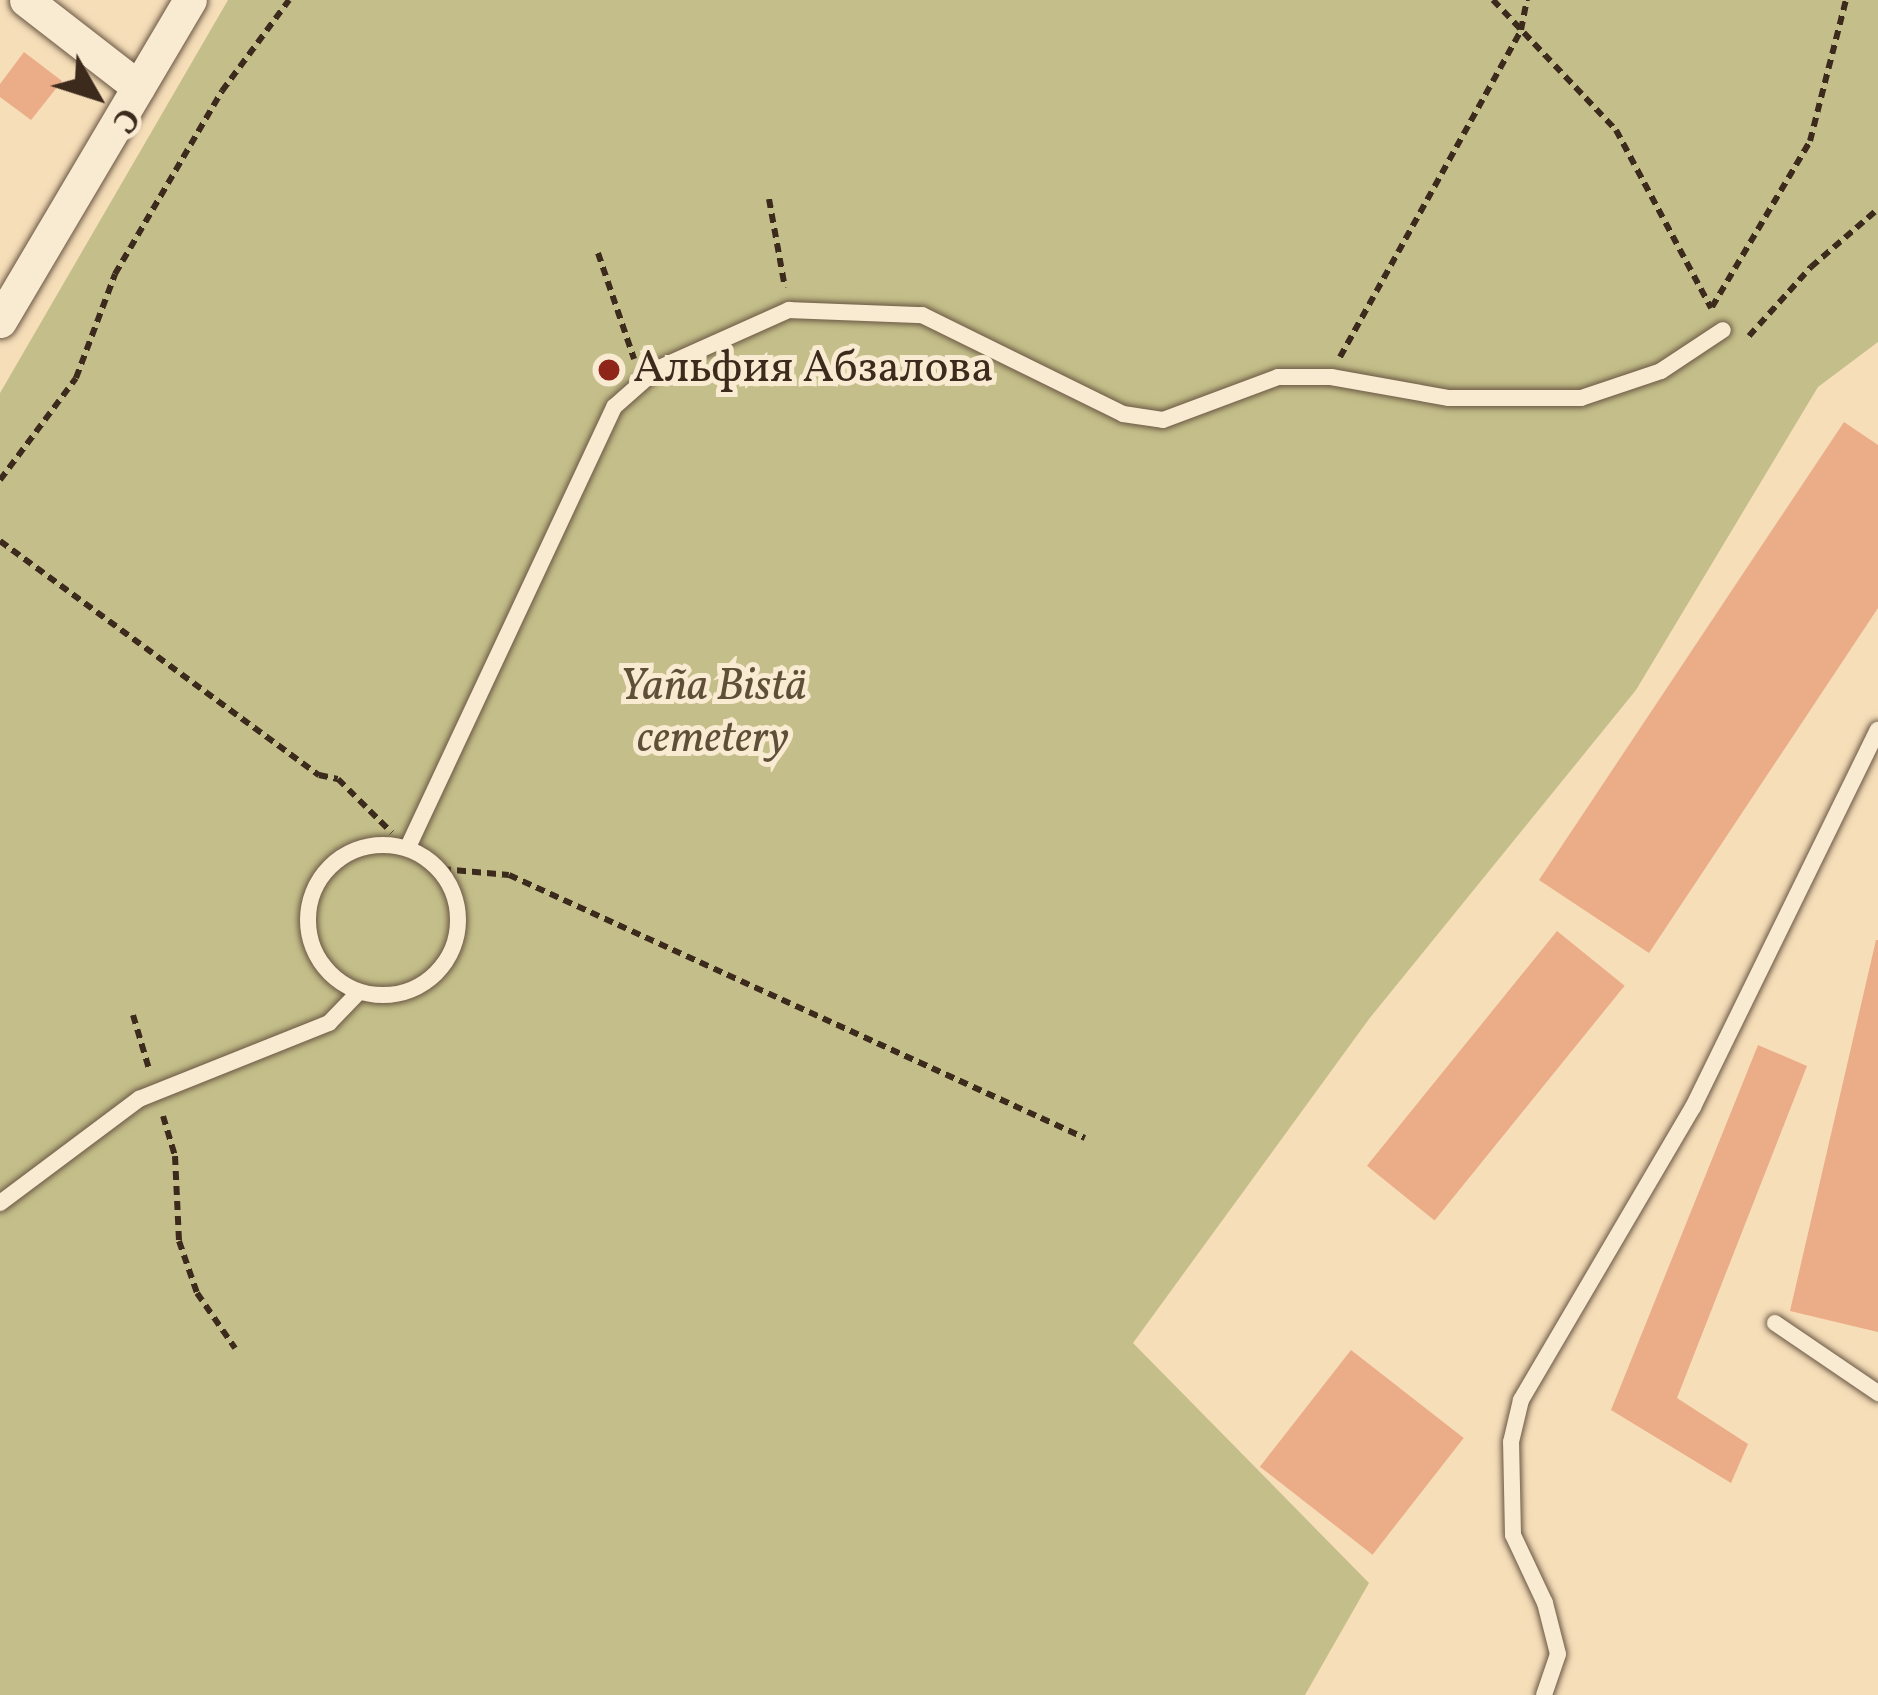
<!DOCTYPE html>
<meta charset="utf-8">
<style>
body{margin:0}
#map{position:relative;width:1878px;height:1695px;overflow:hidden;background:#f6deb9;font-family:Vollkorn,serif}
div>[style]{position:absolute}
.green>*{inset:0;background:#c4bf8a}
.building>*{inset:0;background:#ebac88;transform-origin:0 0}
.path>*{height:6px;margin-top:-3px;transform-origin:0;background:repeating-linear-gradient(90deg,#3c2a1c 0 9px,transparent 0 15px)}
.roads{filter:drop-shadow(0 0 3px #6a5743) drop-shadow(0 0 3px #6a5743)}
.service>*{height:16px;margin:-8px;padding:0 8px;transform-origin:8px;border-radius:8px;background:#f9ead2}
.service>.ring{margin:-8px;padding:0;box-sizing:content-box;background:none;border:16px solid #f9ead2;border-radius:50%}
.minor>*{height:33px;margin:-16.5px;padding:0 16.5px;transform-origin:16.5px;border-radius:16.5px;background:#f9ead2}
.dots>*{width:33px;height:33px;translate:-50% -50%;box-sizing:border-box;border:6px solid #f9ead2;border-radius:50%}
span{translate:-50% -50%;white-space:nowrap;text-align:center;line-height:1.15;-webkit-text-stroke:10px #f9ead2;paint-order:stroke}
.poi-label{font-size:45px;color:#3c2a1c}
.left{translate:0 -50%;text-align:left}
.park-label{font-size:45px;color:#5e4f38;font-style:italic}
.north{position:absolute;left:36px;top:36px;width:120px;height:120px;-webkit-text-stroke:9px #f9ead2;paint-order:stroke;rotate:129deg;font-size:33px;font-weight:700;line-height:48px;text-align:center;color:#3c2a1c}
.north::after{content:'';display:block;margin:auto;width:42px;height:54px;background:#3c2a1c;clip-path:polygon(50% 0,100% 100%,50% 72%,0 100%)}
</style>
<div id="map">
<div class="green">
<div style="clip-path:polygon(228px 0,1878px 0,1878px 342px,1818px 387px,1636px 690px,1369px 1019px,1133px 1343px,1369px 1583px,1305px 1695px,0 1695px,0 393px)"></div>
</div>
<div class="building">
<div style="clip-path:polygon(24px 52px,62px 81px,31px 120px,0 97px,0 84px)"></div>
<div style="clip-path:polygon(1844px 422px,1878px 445px,1878px 608px,1649px 953px,1539px 880px)"></div>
<div style="left:1557px;top:931px;width:87px;height:302px;rotate:39deg"></div>
<div style="clip-path:polygon(1876px 940px,1878px 940px,1878px 1332px,1790px 1311px)"></div>
<div style="clip-path:polygon(1758px 1045px,1807px 1066px,1677px 1398px,1748px 1444px,1731px 1483px,1611px 1410px)"></div>
<div style="left:1351px;top:1350px;width:143px;height:148px;rotate:38deg"></div>
</div>
<div class="path">
<div style="left:1493px;top:0;width:179px;rotate:46.6deg"></div>
<div style="left:1616px;top:130px;width:202px;rotate:61.9deg"></div>
<div style="left:769px;top:199px;width:90px;rotate:79.8deg"></div>
<div style="left:598px;top:253px;width:112px;rotate:71.2deg"></div>
<div style="left:1712px;top:307px;width:193px;rotate:-59.4deg"></div>
<div style="left:1810px;top:141px;width:146px;rotate:-75.7deg"></div>
<div style="left:1749px;top:336px;width:93px;rotate:-48.1deg"></div>
<div style="left:1811px;top:267px;width:89px;rotate:-40.9deg"></div>
<div style="left:1340px;top:357px;width:374px;rotate:-61deg"></div>
<div style="left:1521px;top:30px;width:31px;rotate:-79deg"></div>
<div style="left:0;top:480px;width:127px;rotate:-53.3deg"></div>
<div style="left:76px;top:378px;width:111px;rotate:-69.4deg"></div>
<div style="left:115px;top:274px;width:212px;rotate:-59.7deg"></div>
<div style="left:222px;top:91px;width:113px;rotate:-53.6deg"></div>
<div style="left:0;top:541px;width:396px;rotate:36.3deg"></div>
<div style="left:319px;top:775px;width:19px;rotate:12deg"></div>
<div style="left:338px;top:779px;width:76px;rotate:45deg"></div>
<div style="left:442px;top:869px;width:67px;rotate:5.1deg"></div>
<div style="left:509px;top:875px;width:633px;rotate:24.54deg"></div>
<div style="left:133px;top:1015px;width:56px;rotate:73.5deg"></div>
<div style="left:163px;top:1116px;width:42px;rotate:73.3deg"></div>
<div style="left:175px;top:1156px;width:85px;rotate:87.3deg"></div>
<div style="left:179px;top:1241px;width:55px;rotate:70.9deg"></div>
<div style="left:197px;top:1293px;width:67px;rotate:55.4deg"></div>
</div>
<div class="roads">
<div class="service">
<div class="ring" style="left:308px;top:845px;width:134px;height:134px"></div>
<div style="left:408px;top:847px;width:486px;rotate:-64.9deg"></div>
<div style="left:614px;top:407px;width:57px;rotate:-41.5deg"></div>
<div style="left:657px;top:369px;width:145px;rotate:-24.1deg"></div>
<div style="left:789px;top:310px;width:133px;rotate:2.2deg"></div>
<div style="left:922px;top:315px;width:224px;rotate:26.2deg"></div>
<div style="left:1123px;top:414px;width:40px;rotate:8.5deg"></div>
<div style="left:1163px;top:420px;width:123px;rotate:-20.5deg"></div>
<div style="left:1278px;top:377px;width:53px"></div>
<div style="left:1331px;top:377px;width:120px;rotate:10.1deg"></div>
<div style="left:1449px;top:398px;width:132px"></div>
<div style="left:1581px;top:398px;width:84px;rotate:-18.6deg"></div>
<div style="left:1661px;top:371px;width:74px;rotate:-33.5deg"></div>
<div style="left:0;top:1203px;width:174px;rotate:-36.8deg"></div>
<div style="left:139px;top:1099px;width:205px;rotate:-21.8deg"></div>
<div style="left:329px;top:1023px;width:42px;rotate:-46deg"></div>
<div style="left:1775px;top:1323px;width:125px;rotate:34.2deg"></div>
<div style="left:1544px;top:1695px;width:43px;rotate:-71.1deg"></div>
<div style="left:1558px;top:1654px;width:53px;rotate:-104.3deg"></div>
<div style="left:1545px;top:1603px;width:75px;rotate:-115.2deg"></div>
<div style="left:1513px;top:1535px;width:93px;rotate:-91.2deg"></div>
<div style="left:1511px;top:1442px;width:43px;rotate:-76.6deg"></div>
<div style="left:1521px;top:1400px;width:340px;rotate:-59.6deg"></div>
<div style="left:1693px;top:1107px;width:420px;rotate:-63.9deg"></div>
</div>
<div class="minor">
<div style="left:26px;top:0;width:142px;rotate:37.8deg"></div>
<div style="left:0;top:321px;width:373px;rotate:-59.4deg"></div>
</div>
</div>
<div class="dots">
<div style="left:609px;top:370px;background:#8f2418"></div>
</div>
<div class="poi-label">
<span class="left" style="left:633px;top:370px">Альфия Абзалова</span>
</div>
<div class="park-label">
<span style="left:713px;top:714px">Yaña Bistä<br>cemetery</span>
</div>
<div class="north">С</div>
</div>
